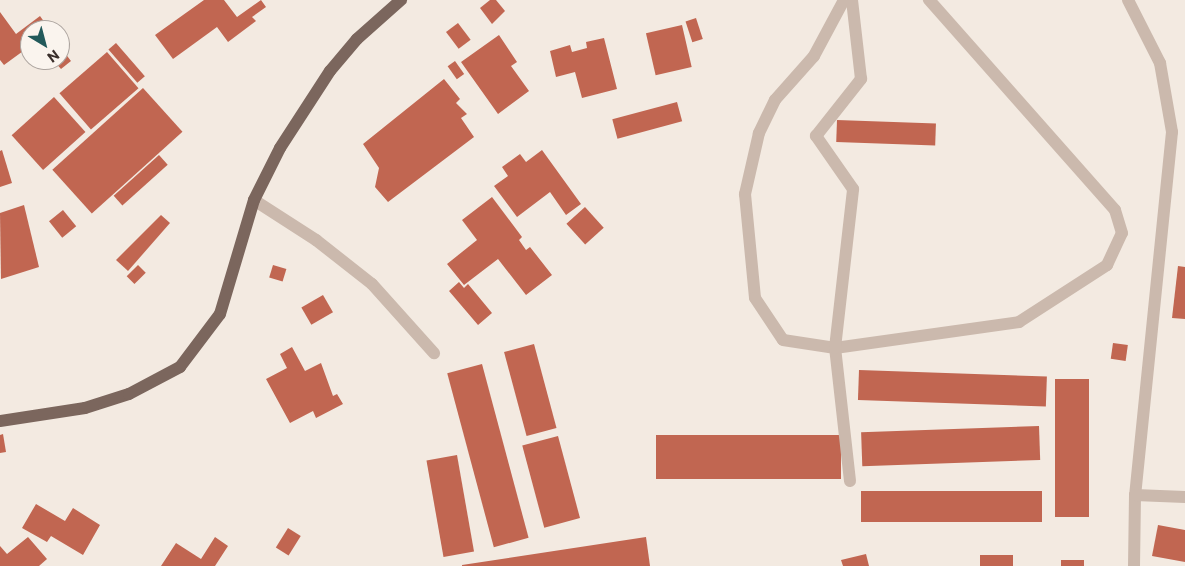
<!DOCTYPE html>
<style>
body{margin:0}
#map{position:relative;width:1185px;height:566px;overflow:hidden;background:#f3eae1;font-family:Commissioner,sans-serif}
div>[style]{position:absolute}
.building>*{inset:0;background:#c16651;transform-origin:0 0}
.minor>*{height:12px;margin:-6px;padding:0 6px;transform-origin:6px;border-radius:6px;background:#cbb9ad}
.major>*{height:12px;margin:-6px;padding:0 6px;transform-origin:6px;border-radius:6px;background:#7b665d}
span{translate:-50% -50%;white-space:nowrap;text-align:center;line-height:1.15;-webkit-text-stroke:4px #faf4ee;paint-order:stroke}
.north{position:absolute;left:20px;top:20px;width:50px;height:50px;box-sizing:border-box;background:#faf4ee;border:1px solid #ada5a0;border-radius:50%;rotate:143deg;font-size:14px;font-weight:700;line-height:20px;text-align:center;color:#3a2f2b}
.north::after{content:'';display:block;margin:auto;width:18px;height:22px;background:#22595a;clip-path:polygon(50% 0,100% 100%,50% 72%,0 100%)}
</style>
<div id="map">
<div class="building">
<div style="clip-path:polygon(204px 0,224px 0,237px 17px,261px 0,266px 7px,252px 17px,256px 21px,228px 42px,217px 27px,173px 59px,155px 35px)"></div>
<div style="clip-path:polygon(490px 0,496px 0,505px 11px,492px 24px,480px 8px)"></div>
<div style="clip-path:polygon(0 12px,16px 34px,40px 16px,50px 30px,30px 30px,30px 46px,4px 65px,0 60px)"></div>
<div style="left:696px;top:18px;width:22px;height:11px;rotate:72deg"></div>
<div style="left:458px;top:23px;width:21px;height:15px;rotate:53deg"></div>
<div style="left:682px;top:25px;width:43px;height:37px;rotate:77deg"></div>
<div style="clip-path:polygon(499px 35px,517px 62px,511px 66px,529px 91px,498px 114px,461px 62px)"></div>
<div style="clip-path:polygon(604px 38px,617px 89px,582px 98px,575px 72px,556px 77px,550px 51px,570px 45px,572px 52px,587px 48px,586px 42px)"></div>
<div style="left:116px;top:43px;width:44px;height:10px;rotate:49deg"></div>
<div style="clip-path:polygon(61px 48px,71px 61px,61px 69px,53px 60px,60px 60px)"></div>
<div style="left:107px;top:52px;width:48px;height:63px;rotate:49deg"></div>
<div style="left:455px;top:61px;width:16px;height:9px;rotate:55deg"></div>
<div style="clip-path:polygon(444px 79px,460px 99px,456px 103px,467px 114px,461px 118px,474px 137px,388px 202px,375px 187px,379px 168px,363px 144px)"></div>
<div style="left:143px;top:88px;width:59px;height:122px;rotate:48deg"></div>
<div style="left:54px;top:97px;width:47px;height:57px;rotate:48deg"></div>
<div style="left:677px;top:102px;width:20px;height:67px;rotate:75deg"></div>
<div style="left:837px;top:120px;width:99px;height:22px;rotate:2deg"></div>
<div style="clip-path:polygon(2px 150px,12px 183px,0 187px,0 151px)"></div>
<div style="clip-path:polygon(542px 150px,581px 204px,566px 215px,550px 192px,517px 217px,494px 186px,508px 176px,502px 167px,520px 154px,526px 162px)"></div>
<div style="left:159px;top:155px;width:13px;height:61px;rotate:48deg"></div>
<div style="clip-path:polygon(492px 197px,522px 237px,519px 240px,526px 250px,530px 247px,552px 275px,526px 295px,498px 259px,464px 285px,447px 264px,477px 240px,462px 220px)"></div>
<div style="clip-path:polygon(24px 205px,39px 267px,1px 279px,0 213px)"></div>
<div style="left:585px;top:207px;width:28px;height:25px;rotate:48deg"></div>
<div style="left:63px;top:210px;width:21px;height:18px;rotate:51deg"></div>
<div style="clip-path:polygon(161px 215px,170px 223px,128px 271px,116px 260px)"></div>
<div style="left:138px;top:265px;width:11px;height:16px;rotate:45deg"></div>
<div style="left:273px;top:265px;width:14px;height:13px;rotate:17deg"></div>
<div style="clip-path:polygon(1178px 266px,1185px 267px,1185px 319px,1172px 318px)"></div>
<div style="clip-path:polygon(459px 282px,464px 288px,468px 284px,492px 313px,478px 325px,449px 291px)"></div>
<div style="left:323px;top:295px;width:20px;height:25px;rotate:60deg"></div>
<div style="left:1113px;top:343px;width:15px;height:16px;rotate:8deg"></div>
<div style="left:534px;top:344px;width:87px;height:31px;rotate:75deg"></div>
<div style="clip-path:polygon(292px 347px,305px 371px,321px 363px,333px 396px,337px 394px,343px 404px,316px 418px,313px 411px,290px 423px,266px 379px,287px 368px,280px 354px)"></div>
<div style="left:482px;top:364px;width:180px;height:36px;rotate:75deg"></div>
<div style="left:859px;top:370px;width:188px;height:30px;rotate:2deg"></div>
<div style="left:1055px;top:379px;width:34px;height:138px"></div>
<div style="left:1039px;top:426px;width:34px;height:178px;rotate:88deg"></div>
<div style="clip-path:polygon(3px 434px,6px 452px,0 453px,0 435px)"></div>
<div style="left:656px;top:435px;width:185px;height:44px"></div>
<div style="left:558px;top:436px;width:85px;height:37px;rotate:75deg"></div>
<div style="left:457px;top:455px;width:98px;height:31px;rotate:80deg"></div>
<div style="left:1042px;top:491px;width:31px;height:181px;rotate:90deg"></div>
<div style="clip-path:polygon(36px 504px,65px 521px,73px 508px,100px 525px,83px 555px,51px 536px,47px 542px,22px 528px)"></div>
<div style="clip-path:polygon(1158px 525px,1185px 530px,1185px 562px,1152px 556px)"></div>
<div style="left:288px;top:528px;width:15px;height:23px;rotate:32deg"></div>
<div style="clip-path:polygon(28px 537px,47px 559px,39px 566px,0 566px,0 546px,7px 554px)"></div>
<div style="clip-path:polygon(215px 537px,228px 546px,215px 566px,161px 566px,176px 543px,201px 559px)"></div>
<div style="clip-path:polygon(646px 537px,650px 566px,462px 566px,462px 565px)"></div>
<div style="clip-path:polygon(866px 554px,869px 566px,843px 566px,841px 560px)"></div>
<div style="left:980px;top:555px;width:33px;height:11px"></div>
<div style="left:1061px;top:560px;width:23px;height:6px"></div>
</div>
<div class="minor">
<div style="left:844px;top:0;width:64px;rotate:118.2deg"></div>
<div style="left:814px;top:56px;width:59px;rotate:131.6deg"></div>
<div style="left:775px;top:100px;width:37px;rotate:116deg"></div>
<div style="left:759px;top:133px;width:63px;rotate:102.9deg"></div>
<div style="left:745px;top:194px;width:104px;rotate:84.5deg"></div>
<div style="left:755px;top:298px;width:50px;rotate:56.3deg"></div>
<div style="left:783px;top:340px;width:53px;rotate:8.7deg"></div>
<div style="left:835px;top:348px;width:186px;rotate:-8deg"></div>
<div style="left:1019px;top:322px;width:105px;rotate:-32.9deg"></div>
<div style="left:1107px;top:265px;width:35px;rotate:-65deg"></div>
<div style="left:1122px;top:233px;width:24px;rotate:-107deg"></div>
<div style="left:1115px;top:210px;width:281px;rotate:-131.5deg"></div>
<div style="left:1128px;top:0;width:71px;rotate:63.1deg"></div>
<div style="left:1160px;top:63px;width:70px;rotate:80.1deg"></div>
<div style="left:1172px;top:132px;width:365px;rotate:95.8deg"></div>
<div style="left:1135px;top:495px;width:71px;rotate:90.8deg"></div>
<div style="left:254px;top:200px;width:74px;rotate:32.8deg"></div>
<div style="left:316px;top:240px;width:71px;rotate:38.2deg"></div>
<div style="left:372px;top:284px;width:93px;rotate:48.1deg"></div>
<div style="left:850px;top:481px;width:134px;rotate:-96.4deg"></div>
<div style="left:835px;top:348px;width:160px;rotate:-83.5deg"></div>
<div style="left:853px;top:189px;width:65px;rotate:-124.9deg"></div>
<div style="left:816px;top:136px;width:73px;rotate:-51.7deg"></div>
<div style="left:861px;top:79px;width:80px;rotate:-96.5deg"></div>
<div style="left:1135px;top:495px;width:50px;rotate:2.3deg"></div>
</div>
<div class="major">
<div style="left:0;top:421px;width:86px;rotate:-8.7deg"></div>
<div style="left:85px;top:408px;width:46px;rotate:-17.7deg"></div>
<div style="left:129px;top:394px;width:58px;rotate:-27.9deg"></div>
<div style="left:180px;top:367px;width:66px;rotate:-53deg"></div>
<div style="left:220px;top:314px;width:119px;rotate:-73.4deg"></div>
<div style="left:254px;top:200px;width:58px;rotate:-63.4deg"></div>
<div style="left:280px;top:148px;width:92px;rotate:-57deg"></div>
<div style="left:330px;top:71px;width:42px;rotate:-49.8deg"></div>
<div style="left:357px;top:39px;width:59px;rotate:-41.6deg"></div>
</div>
<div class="north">N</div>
</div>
